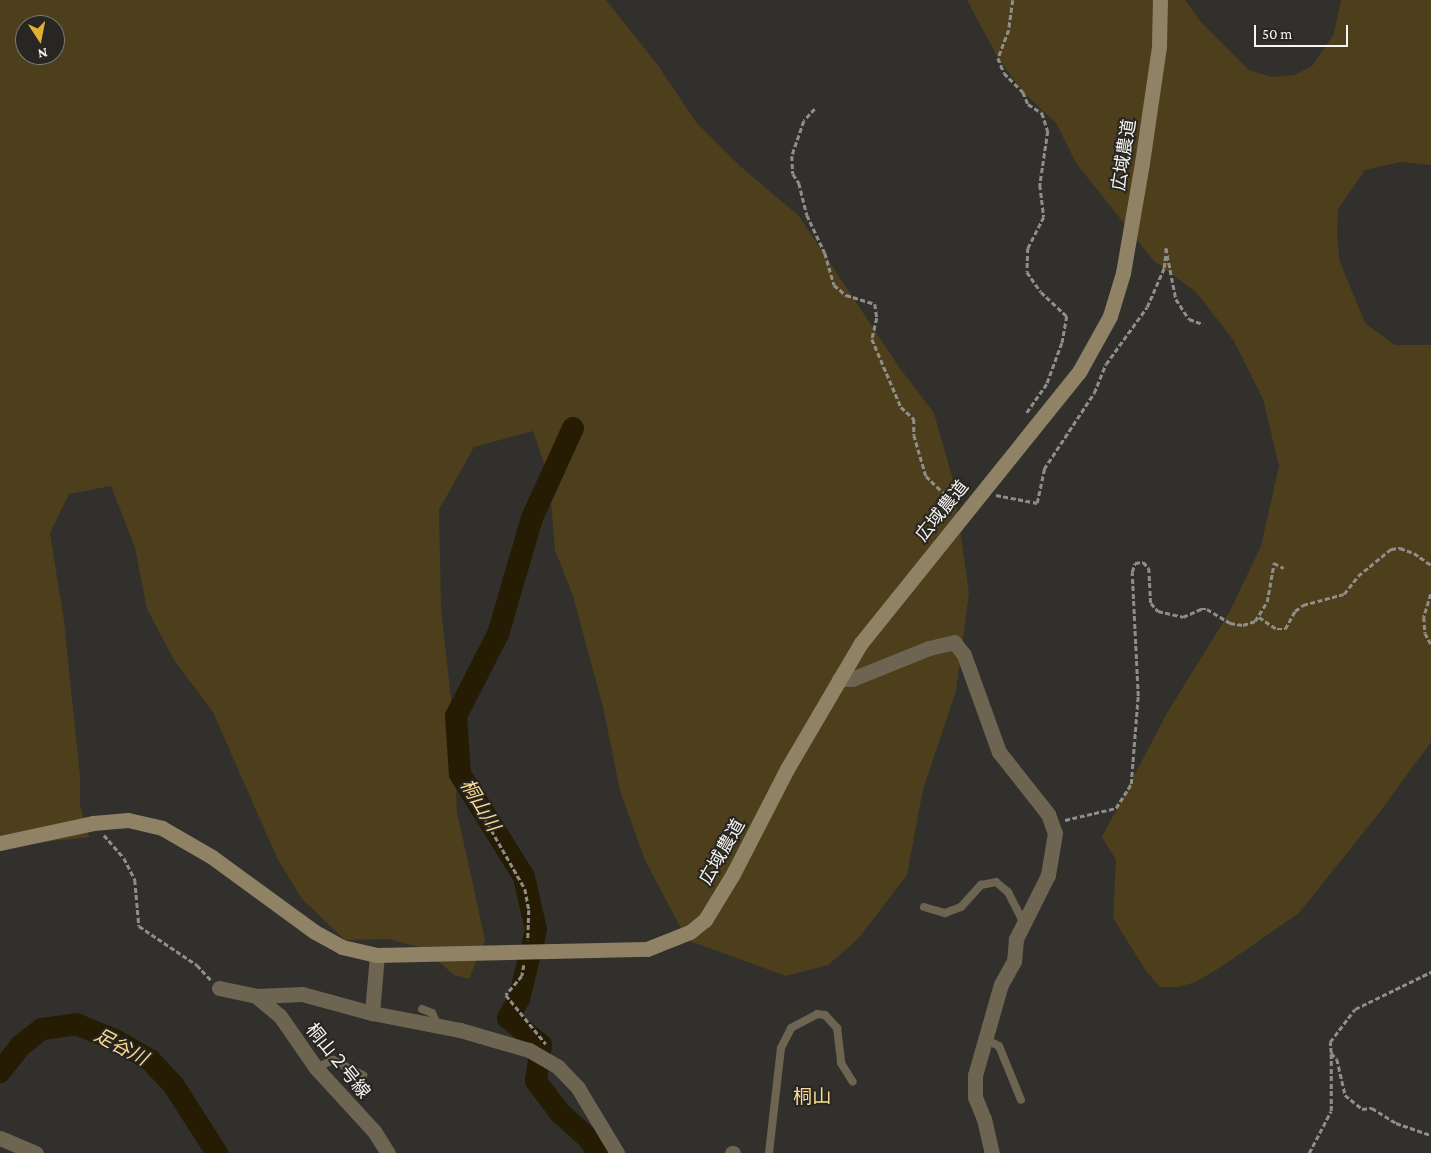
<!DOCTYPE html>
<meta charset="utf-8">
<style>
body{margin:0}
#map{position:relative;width:1431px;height:1153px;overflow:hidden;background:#31302c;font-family:"Crimson Pro","Noto Sans JP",serif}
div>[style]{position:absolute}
.green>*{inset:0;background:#4d3e1c}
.river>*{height:22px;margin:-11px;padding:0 11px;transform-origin:11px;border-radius:11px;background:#261c04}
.path>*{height:2.5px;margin-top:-1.25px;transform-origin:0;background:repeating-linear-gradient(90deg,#8f8e8a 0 5px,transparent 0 7.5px)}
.lane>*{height:8px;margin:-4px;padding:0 4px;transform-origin:4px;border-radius:4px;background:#6d6552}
.street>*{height:15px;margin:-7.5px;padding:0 7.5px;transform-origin:7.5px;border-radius:7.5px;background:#6d6552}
.secondary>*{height:15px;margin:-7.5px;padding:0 7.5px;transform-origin:7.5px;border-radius:7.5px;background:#908264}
span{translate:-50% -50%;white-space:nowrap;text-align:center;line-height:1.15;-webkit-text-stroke:4px #272622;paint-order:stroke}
.street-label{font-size:18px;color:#f6f5f2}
.water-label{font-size:19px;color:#fbdb92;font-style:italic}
.neighbourhood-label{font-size:19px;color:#fcdb90}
.north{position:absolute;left:15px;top:15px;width:50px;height:50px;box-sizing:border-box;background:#272622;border:1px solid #7a7975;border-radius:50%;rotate:169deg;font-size:14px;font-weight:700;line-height:20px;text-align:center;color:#f6f5f2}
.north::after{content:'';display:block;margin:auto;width:18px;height:22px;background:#dfb034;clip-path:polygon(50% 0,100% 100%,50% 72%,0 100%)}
.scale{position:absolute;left:1254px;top:25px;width:94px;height:22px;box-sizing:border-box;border:2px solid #f6f5f2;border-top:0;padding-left:6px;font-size:15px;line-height:18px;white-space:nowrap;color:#f6f5f2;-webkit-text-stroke:4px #272622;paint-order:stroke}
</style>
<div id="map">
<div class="green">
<div style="clip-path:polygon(evenodd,0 0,606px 0,657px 64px,696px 122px,740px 166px,799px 216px,899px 367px,934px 413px,953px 480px,969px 593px,956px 691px,923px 789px,907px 875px,858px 939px,828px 965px,786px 976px,687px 940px,645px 860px,620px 791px,603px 707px,573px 596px,555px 550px,549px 478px,533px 431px,474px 447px,439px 510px,441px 608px,452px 708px,457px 812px,485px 940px,469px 979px,454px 975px,423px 948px,388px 939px,345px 940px,302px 899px,277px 858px,213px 712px,174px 660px,147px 609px,135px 548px,111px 486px,69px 494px,50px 533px,64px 621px,80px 776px,80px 805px,89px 837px,0 847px,0 0,25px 25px,55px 25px,55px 55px,25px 55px,25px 25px)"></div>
<div style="clip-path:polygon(967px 0,1185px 0,1201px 22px,1249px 70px,1272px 77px,1294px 75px,1312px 66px,1334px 34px,1341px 0,1431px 0,1431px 165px,1401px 162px,1365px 170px,1338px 209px,1337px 235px,1340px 262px,1365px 323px,1395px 345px,1431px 345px,1431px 742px,1379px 813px,1299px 913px,1224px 965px,1196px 982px,1178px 987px,1160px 987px,1146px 971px,1113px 918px,1116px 860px,1102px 837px,1167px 713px,1230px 611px,1261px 546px,1279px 466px,1263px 399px,1234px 341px,1196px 292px,1154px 261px,1076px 163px,1056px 123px,1023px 92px,998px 58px)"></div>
</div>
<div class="river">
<div style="left:573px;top:428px;width:99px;rotate:114.5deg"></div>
<div style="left:532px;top:518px;width:121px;rotate:106.3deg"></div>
<div style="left:498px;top:634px;width:92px;rotate:117.1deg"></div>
<div style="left:456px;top:716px;width:58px;rotate:86.1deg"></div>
<div style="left:460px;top:774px;width:121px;rotate:58.1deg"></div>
<div style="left:524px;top:877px;width:54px;rotate:77.2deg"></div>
<div style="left:536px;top:930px;width:71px;rotate:103.8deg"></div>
<div style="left:519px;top:999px;width:22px;rotate:120deg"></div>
<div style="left:508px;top:1018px;width:43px;rotate:39.3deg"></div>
<div style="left:541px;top:1045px;width:36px;rotate:98deg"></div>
<div style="left:536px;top:1081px;width:39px;rotate:53deg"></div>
<div style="left:559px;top:1112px;width:40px;rotate:42deg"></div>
<div style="left:589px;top:1139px;width:17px;rotate:57deg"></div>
<div style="left:0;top:1072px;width:33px;rotate:-52deg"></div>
<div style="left:20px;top:1046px;width:28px;rotate:-38deg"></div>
<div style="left:42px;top:1029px;width:34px;rotate:-8deg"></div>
<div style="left:76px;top:1024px;width:42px;rotate:22.3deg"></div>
<div style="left:115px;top:1040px;width:40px;rotate:29.7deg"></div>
<div style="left:150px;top:1060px;width:35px;rotate:47deg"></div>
<div style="left:174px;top:1086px;width:80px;rotate:57.3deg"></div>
</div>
<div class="path">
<div style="left:1013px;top:0;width:30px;rotate:98deg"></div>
<div style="left:1009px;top:30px;width:30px;rotate:111deg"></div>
<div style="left:998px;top:58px;width:16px;rotate:68deg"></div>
<div style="left:1004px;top:73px;width:27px;rotate:45deg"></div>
<div style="left:1023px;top:92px;width:13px;rotate:67deg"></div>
<div style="left:1028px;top:104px;width:17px;rotate:33deg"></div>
<div style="left:1042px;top:113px;width:19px;rotate:72deg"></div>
<div style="left:1048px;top:131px;width:55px;rotate:98.4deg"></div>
<div style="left:1040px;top:185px;width:32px;rotate:83deg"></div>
<div style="left:1044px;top:217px;width:35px;rotate:117deg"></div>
<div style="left:1028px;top:248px;width:24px;rotate:92deg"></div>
<div style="left:1027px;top:272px;width:24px;rotate:55deg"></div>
<div style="left:1041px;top:292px;width:35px;rotate:43deg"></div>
<div style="left:1067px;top:316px;width:27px;rotate:100deg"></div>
<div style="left:1062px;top:343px;width:44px;rotate:110.1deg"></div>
<div style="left:1047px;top:384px;width:35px;rotate:125deg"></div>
<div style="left:815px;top:109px;width:16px;rotate:133deg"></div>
<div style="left:804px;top:121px;width:37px;rotate:109deg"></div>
<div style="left:792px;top:156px;width:18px;rotate:87deg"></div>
<div style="left:793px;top:174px;width:11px;rotate:56deg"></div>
<div style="left:799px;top:183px;width:33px;rotate:76deg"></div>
<div style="left:807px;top:215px;width:42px;rotate:64.7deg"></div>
<div style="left:825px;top:253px;width:33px;rotate:74deg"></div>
<div style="left:834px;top:285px;width:16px;rotate:40deg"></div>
<div style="left:846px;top:295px;width:30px;rotate:17deg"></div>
<div style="left:875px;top:304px;width:14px;rotate:82deg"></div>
<div style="left:877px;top:318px;width:22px;rotate:103deg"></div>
<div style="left:872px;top:339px;width:74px;rotate:66.9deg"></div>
<div style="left:901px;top:407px;width:18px;rotate:43deg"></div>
<div style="left:914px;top:419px;width:16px;rotate:90deg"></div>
<div style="left:914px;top:435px;width:43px;rotate:73.7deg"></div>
<div style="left:926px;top:476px;width:42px;rotate:44deg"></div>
<div style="left:996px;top:495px;width:42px;rotate:11deg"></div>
<div style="left:1037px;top:503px;width:35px;rotate:-78deg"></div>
<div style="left:1044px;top:469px;width:91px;rotate:-56.7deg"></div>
<div style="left:1094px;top:393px;width:31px;rotate:-68deg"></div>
<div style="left:1106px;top:364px;width:70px;rotate:-54.3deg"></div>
<div style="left:1147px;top:307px;width:43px;rotate:-66.4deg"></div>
<div style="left:1164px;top:268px;width:20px;rotate:-84deg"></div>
<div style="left:1166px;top:248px;width:52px;rotate:78.9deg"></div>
<div style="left:1176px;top:299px;width:24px;rotate:57deg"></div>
<div style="left:1189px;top:319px;width:15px;rotate:20deg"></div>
<div style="left:1431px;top:594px;width:24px;rotate:107deg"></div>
<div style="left:1424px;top:617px;width:16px;rotate:86deg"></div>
<div style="left:1425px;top:633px;width:13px;rotate:61deg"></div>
<div style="left:1259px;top:617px;width:22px;rotate:34deg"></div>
<div style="left:1277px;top:629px;width:8px"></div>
<div style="left:1285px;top:629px;width:21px;rotate:-61deg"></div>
<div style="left:1295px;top:611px;width:10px;rotate:-37deg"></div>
<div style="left:1303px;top:605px;width:42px;rotate:-15deg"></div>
<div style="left:1344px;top:594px;width:23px;rotate:-52deg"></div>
<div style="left:1358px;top:576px;width:43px;rotate:-39.3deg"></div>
<div style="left:1391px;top:549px;width:9px;rotate:-6deg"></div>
<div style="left:1400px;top:548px;width:15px;rotate:20deg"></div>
<div style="left:1414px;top:553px;width:21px;rotate:35deg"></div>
<div style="left:484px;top:817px;width:83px;rotate:60.3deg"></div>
<div style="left:525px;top:889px;width:21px;rotate:79deg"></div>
<div style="left:529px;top:910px;width:30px;rotate:92deg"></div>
<div style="left:1065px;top:820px;width:52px;rotate:-13.2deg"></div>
<div style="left:1116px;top:808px;width:28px;rotate:-58deg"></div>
<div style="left:1131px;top:784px;width:88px;rotate:-85.5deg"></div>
<div style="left:1138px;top:696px;width:124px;rotate:-92.8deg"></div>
<div style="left:1132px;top:572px;width:9px;rotate:-72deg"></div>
<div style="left:1135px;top:563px;width:8px;rotate:-7deg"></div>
<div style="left:1143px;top:562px;width:8px;rotate:45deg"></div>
<div style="left:1149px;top:568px;width:35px;rotate:87deg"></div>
<div style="left:1151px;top:603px;width:11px;rotate:49deg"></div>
<div style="left:1158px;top:611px;width:26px;rotate:13deg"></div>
<div style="left:1183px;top:617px;width:20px;rotate:-24deg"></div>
<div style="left:1201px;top:609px;width:6px"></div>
<div style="left:1207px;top:609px;width:27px;rotate:31deg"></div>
<div style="left:1230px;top:623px;width:13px;rotate:9deg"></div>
<div style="left:1243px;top:625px;width:13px;rotate:-18deg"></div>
<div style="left:1255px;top:621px;width:22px;rotate:-58deg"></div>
<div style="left:1267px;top:602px;width:40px;rotate:-80deg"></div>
<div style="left:1274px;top:563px;width:11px;rotate:27deg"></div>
<div style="left:104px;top:835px;width:30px;rotate:49deg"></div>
<div style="left:124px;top:858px;width:25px;rotate:63deg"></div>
<div style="left:135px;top:880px;width:46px;rotate:85deg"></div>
<div style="left:139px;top:926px;width:70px;rotate:33.9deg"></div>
<div style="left:197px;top:965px;width:21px;rotate:47deg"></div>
<div style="left:524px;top:965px;width:11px;rotate:100deg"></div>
<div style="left:522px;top:976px;width:25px;rotate:130deg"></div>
<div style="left:506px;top:995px;width:63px;rotate:50.8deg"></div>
<div style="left:1331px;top:1053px;width:11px;rotate:-95deg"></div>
<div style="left:1330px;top:1042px;width:41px;rotate:-52.9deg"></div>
<div style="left:1355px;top:1009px;width:85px;rotate:-26deg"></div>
<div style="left:1309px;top:1153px;width:47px;rotate:-62.4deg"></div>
<div style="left:1331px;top:1111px;width:58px;rotate:-90deg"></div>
<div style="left:1331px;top:1053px;width:8px;rotate:45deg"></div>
<div style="left:1337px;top:1059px;width:37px;rotate:77deg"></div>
<div style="left:1345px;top:1095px;width:22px;rotate:39deg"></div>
<div style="left:1362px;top:1109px;width:10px;rotate:-6deg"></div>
<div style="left:1372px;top:1108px;width:28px;rotate:32deg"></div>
<div style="left:1396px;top:1123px;width:37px;rotate:19deg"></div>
</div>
<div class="lane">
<div style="left:924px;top:907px;width:22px;rotate:16deg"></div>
<div style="left:945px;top:913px;width:17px;rotate:-21deg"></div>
<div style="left:961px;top:907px;width:30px;rotate:-48deg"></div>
<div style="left:981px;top:885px;width:15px;rotate:-11deg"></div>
<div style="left:996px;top:882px;width:16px;rotate:40deg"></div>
<div style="left:1008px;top:892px;width:35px;rotate:63deg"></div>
<div style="left:422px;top:1009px;width:11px;rotate:22deg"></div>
<div style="left:432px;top:1013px;width:14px;rotate:65deg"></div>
<div style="left:987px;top:1040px;width:13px;rotate:27deg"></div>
<div style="left:999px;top:1046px;width:58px;rotate:67.8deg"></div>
<div style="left:316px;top:1068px;width:19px;rotate:-25deg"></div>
<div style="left:333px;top:1060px;width:34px;rotate:27deg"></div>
<div style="left:769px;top:1153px;width:106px;rotate:-83.5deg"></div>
<div style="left:781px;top:1048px;width:22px;rotate:-63deg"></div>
<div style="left:791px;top:1028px;width:30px;rotate:-28deg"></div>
<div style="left:817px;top:1014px;width:8px;rotate:7deg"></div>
<div style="left:825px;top:1015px;width:18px;rotate:47deg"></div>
<div style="left:837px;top:1028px;width:35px;rotate:83deg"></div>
<div style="left:841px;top:1063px;width:22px;rotate:58deg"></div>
</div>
<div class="street">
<div style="left:839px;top:679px;width:13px"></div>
<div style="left:852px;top:679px;width:83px;rotate:-21.9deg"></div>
<div style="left:929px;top:648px;width:26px;rotate:-13deg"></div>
<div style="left:954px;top:642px;width:16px;rotate:52deg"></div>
<div style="left:964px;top:655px;width:103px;rotate:70.2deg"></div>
<div style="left:999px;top:752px;width:79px;rotate:51.7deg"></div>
<div style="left:1048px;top:814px;width:20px;rotate:70deg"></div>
<div style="left:1055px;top:833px;width:43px;rotate:99.5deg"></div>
<div style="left:1048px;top:875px;width:72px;rotate:116.6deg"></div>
<div style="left:1016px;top:939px;width:22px;rotate:95deg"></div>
<div style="left:1014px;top:961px;width:26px;rotate:119deg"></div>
<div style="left:1001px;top:984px;width:95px;rotate:105.9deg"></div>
<div style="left:975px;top:1075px;width:22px;rotate:90deg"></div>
<div style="left:975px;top:1097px;width:24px;rotate:68deg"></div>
<div style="left:984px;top:1119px;width:35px;rotate:77deg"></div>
<div style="left:219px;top:988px;width:38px;rotate:12deg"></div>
<div style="left:256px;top:996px;width:46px;rotate:-2.5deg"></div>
<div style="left:302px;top:994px;width:73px;rotate:15.2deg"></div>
<div style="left:372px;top:1013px;width:90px;rotate:10.9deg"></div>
<div style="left:460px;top:1030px;width:72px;rotate:16.2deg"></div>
<div style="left:529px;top:1050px;width:34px;rotate:30deg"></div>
<div style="left:558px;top:1067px;width:29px;rotate:46deg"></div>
<div style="left:578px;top:1088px;width:76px;rotate:59deg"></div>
<div style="left:256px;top:996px;width:31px;rotate:40deg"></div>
<div style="left:280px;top:1016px;width:63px;rotate:55.3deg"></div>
<div style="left:316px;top:1068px;width:86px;rotate:47.4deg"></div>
<div style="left:374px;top:1131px;width:26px;rotate:58deg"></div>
<div style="left:372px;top:1013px;width:58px;rotate:-85.1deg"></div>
<div style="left:0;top:1138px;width:39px;rotate:23deg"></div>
<div style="left:732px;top:1153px;width:1px"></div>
</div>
<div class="secondary">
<div style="left:0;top:843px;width:95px;rotate:-12.1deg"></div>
<div style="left:93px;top:823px;width:35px;rotate:-5deg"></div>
<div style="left:128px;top:820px;width:35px;rotate:13deg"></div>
<div style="left:162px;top:828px;width:58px;rotate:30.1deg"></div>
<div style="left:212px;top:857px;width:127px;rotate:36.1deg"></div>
<div style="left:315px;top:932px;width:31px;rotate:29deg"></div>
<div style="left:342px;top:947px;width:36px;rotate:13deg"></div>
<div style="left:377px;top:955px;width:270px;rotate:-1.3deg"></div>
<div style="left:647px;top:949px;width:46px;rotate:-21.6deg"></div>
<div style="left:690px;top:932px;width:19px;rotate:-39deg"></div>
<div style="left:705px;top:920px;width:54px;rotate:-58.7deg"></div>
<div style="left:733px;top:874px;width:118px;rotate:-62.8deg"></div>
<div style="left:787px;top:769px;width:146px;rotate:-59.6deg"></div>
<div style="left:861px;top:643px;width:348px;rotate:-51.2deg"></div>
<div style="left:1079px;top:372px;width:64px;rotate:-61deg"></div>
<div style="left:1110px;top:316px;width:45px;rotate:-73.2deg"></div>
<div style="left:1123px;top:273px;width:112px;rotate:-80.2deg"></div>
<div style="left:1142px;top:163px;width:118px;rotate:-81.7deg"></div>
<div style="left:1159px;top:46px;width:46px;rotate:-88.8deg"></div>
</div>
<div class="street-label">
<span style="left:1124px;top:155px;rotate:-81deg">広域農道</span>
<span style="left:942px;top:511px;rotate:-51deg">広域農道</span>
<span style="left:722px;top:852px;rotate:-60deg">広域農道</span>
<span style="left:338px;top:1061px;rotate:51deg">桐山２号線</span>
</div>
<div class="water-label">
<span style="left:480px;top:805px;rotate:59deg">桐山川</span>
<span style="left:121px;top:1047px;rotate:28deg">足谷川</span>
</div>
<div class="neighbourhood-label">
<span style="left:812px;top:1097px">桐山</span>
</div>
<div class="north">N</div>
<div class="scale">50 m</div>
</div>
